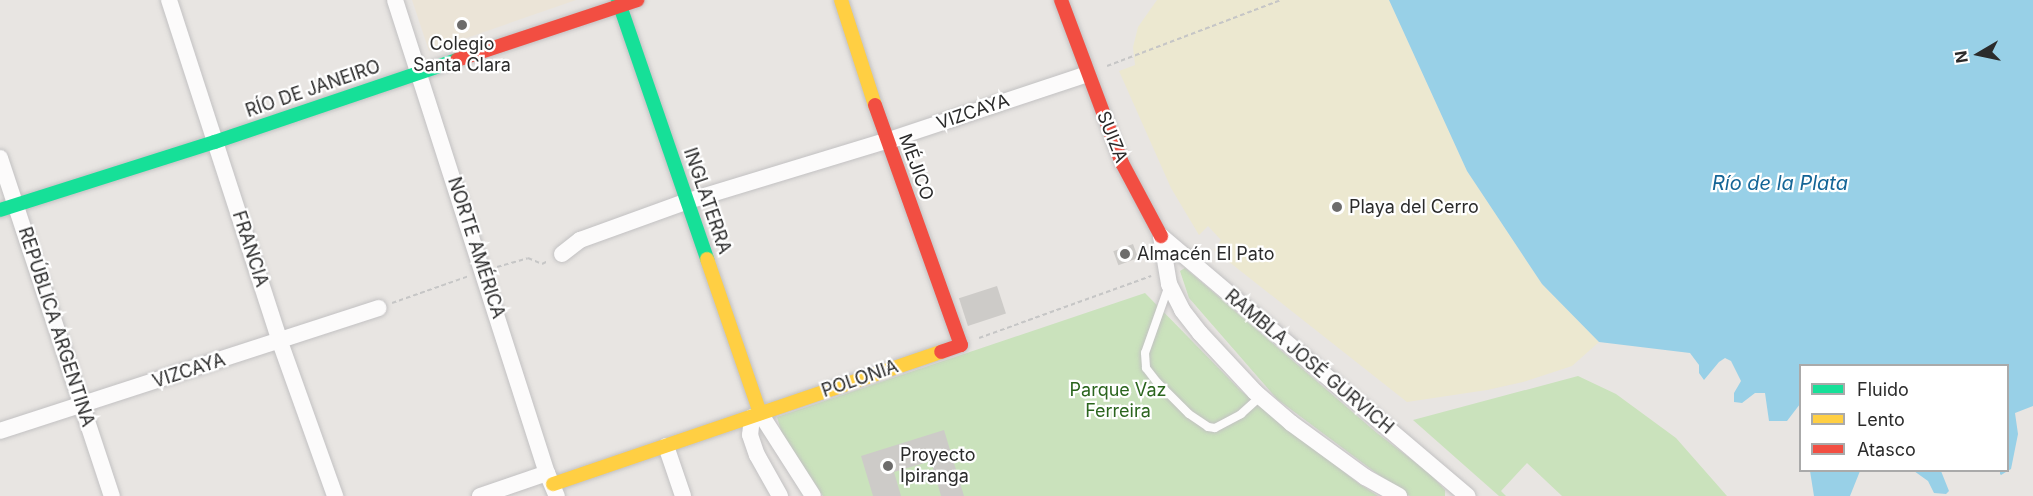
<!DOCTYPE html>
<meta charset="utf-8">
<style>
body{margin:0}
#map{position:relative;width:2033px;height:496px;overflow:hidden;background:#e8e5e2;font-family:Inter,sans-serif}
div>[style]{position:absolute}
.education>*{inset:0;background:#ebe4d7}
.green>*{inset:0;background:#cae2bc}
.sand>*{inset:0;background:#ece8d0}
.water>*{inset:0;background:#98d0e7}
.building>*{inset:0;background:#cdcbc8;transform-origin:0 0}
.path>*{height:2px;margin-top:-1px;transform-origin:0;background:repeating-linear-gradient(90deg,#c6c6c6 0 4.5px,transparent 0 7.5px)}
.roads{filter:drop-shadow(0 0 2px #c2c1c2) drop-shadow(0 0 2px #c2c1c2)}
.lane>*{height:8px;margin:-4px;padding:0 4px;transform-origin:4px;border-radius:4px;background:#fcfbfb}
.street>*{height:16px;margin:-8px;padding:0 8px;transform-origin:8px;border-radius:8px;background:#fcfbfb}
.fast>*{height:14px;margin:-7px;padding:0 7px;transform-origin:7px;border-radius:7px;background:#16e098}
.slow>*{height:14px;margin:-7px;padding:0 7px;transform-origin:7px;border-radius:7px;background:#ffcf43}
.jam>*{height:14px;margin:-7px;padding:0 7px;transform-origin:7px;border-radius:7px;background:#f24e42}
.dots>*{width:16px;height:16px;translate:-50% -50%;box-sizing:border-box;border:3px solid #fff;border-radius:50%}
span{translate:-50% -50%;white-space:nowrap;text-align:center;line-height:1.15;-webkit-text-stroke:4.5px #fff;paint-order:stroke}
.poi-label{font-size:18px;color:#2b2b2b}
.left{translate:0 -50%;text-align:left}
.street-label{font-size:18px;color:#2b2b2b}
.park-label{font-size:18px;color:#2b651e}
.water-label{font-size:20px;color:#146596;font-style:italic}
.legend{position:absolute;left:1799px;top:364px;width:210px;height:108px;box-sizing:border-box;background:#fff;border:2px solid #aaa;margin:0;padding:8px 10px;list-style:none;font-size:18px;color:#2b2b2b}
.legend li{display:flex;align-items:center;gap:12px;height:30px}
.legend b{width:30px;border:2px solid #aaa}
.north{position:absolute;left:1949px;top:24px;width:60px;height:60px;-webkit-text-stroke:4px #fff;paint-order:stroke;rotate:261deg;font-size:16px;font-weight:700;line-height:24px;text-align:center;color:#2b2b2b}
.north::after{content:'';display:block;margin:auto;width:21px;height:27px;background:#2b2b2b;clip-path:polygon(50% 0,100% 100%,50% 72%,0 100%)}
</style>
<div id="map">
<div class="education">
<div style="clip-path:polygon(412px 0,576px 0,429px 51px)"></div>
</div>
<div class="green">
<div style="clip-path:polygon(1185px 268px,1377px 433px,1429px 473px,1445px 490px,1445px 496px,1410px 496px,1403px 493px,1277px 399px,1189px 298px,1180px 271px)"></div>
<div style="clip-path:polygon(1145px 293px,1241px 391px,1358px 483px,1378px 496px,823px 496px,782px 434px,777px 417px)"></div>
<div style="clip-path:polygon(1578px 376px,1616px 394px,1676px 438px,1727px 496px,1562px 496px,1527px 463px,1501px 491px,1506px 496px,1499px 496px,1413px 420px)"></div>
</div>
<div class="sand">
<div style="clip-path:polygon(1157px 0,1389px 0,1467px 171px,1542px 284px,1599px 342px,1572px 366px,1523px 382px,1487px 390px,1407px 402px,1214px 250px,1221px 240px,1208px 226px,1199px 235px,1171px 188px,1119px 71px,1135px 65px,1133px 47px,1138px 27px)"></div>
</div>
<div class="water">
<div style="clip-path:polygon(1389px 0,2033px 0,2033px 406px,2015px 413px,2018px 434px,2011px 469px,2001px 475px,2000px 474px,2000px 471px,2008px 470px,2008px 366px,1800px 366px,1800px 404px,1787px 421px,1769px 421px,1765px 393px,1755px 393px,1742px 403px,1734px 402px,1734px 393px,1741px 381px,1731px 361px,1725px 358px,1719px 362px,1704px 380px,1699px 373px,1699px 365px,1690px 353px,1599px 342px,1542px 284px,1467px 171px)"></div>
<div style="clip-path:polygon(1810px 471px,1810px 470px,1860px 471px,1850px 496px,1814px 496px)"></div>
<div style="clip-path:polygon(1914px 471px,1941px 471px,1949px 491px,1946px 494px,1934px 493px,1928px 481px)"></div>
</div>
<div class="building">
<div style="left:1133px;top:244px;width:15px;height:21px;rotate:70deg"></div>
<div style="left:997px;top:286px;width:29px;height:40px;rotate:72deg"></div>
<div style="clip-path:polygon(944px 430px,964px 496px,941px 496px,931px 461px,894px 472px,901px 496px,873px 496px,861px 456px)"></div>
</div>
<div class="path">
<div style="left:1107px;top:66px;width:186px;rotate:-20.8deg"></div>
<div style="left:497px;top:267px;width:32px;rotate:-16deg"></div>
<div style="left:528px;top:258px;width:15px;rotate:23deg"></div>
<div style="left:542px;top:264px;width:7px;rotate:-27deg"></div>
<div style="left:392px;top:303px;width:82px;rotate:-19.3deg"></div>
<div style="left:979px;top:338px;width:183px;rotate:-19.8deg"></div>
</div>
<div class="roads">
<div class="lane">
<div style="left:1169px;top:285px;width:72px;rotate:109.4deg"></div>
<div style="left:1145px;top:353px;width:15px;rotate:86deg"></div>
<div style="left:1146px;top:368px;width:18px;rotate:52deg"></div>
<div style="left:1157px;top:382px;width:45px;rotate:45deg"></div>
<div style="left:1189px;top:414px;width:23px;rotate:34deg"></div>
<div style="left:1208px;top:427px;width:7px;rotate:8deg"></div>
<div style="left:1215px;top:428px;width:30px;rotate:-28deg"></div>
<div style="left:1241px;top:414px;width:25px;rotate:-42deg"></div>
</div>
<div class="street">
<div style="left:169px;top:0;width:360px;rotate:72deg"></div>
<div style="left:280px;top:342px;width:164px;rotate:70.3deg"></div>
<div style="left:395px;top:0;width:497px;rotate:72.2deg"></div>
<div style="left:547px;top:473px;width:25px;rotate:67deg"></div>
<div style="left:0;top:158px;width:356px;rotate:71.7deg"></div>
<div style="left:1161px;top:236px;width:402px;rotate:40.3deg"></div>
<div style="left:1161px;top:236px;width:49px;rotate:80.5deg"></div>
<div style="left:1169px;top:284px;width:29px;rotate:63deg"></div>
<div style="left:1182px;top:310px;width:29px;rotate:52deg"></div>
<div style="left:1200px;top:333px;width:81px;rotate:47deg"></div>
<div style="left:1255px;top:392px;width:48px;rotate:40.7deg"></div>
<div style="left:1291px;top:423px;width:92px;rotate:36.1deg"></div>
<div style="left:1365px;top:477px;width:39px;rotate:29deg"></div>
<div style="left:562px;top:254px;width:23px;rotate:-38deg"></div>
<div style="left:580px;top:240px;width:115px;rotate:-19.9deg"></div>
<div style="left:688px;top:201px;width:207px;rotate:-16.9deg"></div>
<div style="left:886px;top:141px;width:212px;rotate:-18.4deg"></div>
<div style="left:760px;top:413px;width:98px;rotate:57.4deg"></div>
<div style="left:752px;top:417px;width:18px;rotate:96deg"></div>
<div style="left:750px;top:435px;width:21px;rotate:71deg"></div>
<div style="left:757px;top:455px;width:47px;rotate:60.7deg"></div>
<div style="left:0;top:431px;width:398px;rotate:-18deg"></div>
<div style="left:666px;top:446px;width:53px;rotate:71.2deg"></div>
<div style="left:480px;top:496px;width:71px;rotate:-18.9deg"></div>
</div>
<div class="fast">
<div style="left:618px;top:0;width:274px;rotate:71deg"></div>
<div style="left:0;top:210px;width:225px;rotate:-17.6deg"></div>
<div style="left:215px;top:142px;width:256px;rotate:-18.7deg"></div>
</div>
<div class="slow">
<div style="left:841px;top:0;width:110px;rotate:72.1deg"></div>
<div style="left:707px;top:259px;width:163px;rotate:71deg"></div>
<div style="left:553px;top:484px;width:410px;rotate:-18.8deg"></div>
</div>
<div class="jam">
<div style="left:1061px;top:0;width:174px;rotate:69.5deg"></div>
<div style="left:1122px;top:163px;width:83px;rotate:61.9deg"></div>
<div style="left:457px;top:60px;width:190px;rotate:-18.4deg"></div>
<div style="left:875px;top:105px;width:255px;rotate:70.3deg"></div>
<div style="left:961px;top:345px;width:21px;rotate:161deg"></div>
</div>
</div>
<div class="dots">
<div style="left:462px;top:25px;background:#6d6c6b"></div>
<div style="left:1337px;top:207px;background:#6d6c6b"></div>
<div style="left:1125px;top:254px;background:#6d6c6b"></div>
<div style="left:888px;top:466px;background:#6d6c6b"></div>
</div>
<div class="poi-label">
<span style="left:462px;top:55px">Colegio<br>Santa Clara</span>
<span class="left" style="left:1349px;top:207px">Playa del Cerro</span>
<span class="left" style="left:1137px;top:254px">Almacén El Pato</span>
<span class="left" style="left:900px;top:466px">Proyecto<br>Ipiranga</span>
</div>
<div class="street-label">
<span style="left:313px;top:89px;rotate:-19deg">RÍO DE JANEIRO</span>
<span style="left:973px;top:112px;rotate:-19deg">VIZCAYA</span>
<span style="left:1112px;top:137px;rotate:68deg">SUIZA</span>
<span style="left:916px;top:167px;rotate:70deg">MÉJICO</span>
<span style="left:707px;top:201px;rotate:71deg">INGLATERRA</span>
<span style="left:476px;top:248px;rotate:72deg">NORTE AMÉRICA</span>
<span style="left:250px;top:249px;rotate:72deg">FRANCIA</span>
<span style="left:56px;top:327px;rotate:72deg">REPÚBLICA ARGENTINA</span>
<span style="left:1309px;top:362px;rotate:40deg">RAMBLA JOSÉ GURVICH</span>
<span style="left:189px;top:371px;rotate:-18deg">VIZCAYA</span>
<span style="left:860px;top:379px;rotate:-19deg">POLONIA</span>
</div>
<div class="park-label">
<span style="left:1118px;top:401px">Parque Vaz<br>Ferreira</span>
</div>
<div class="water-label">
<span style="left:1780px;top:183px">Río de la Plata</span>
</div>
<ul class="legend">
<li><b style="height:8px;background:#16e098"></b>Fluido</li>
<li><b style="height:8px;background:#ffcf43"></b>Lento</li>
<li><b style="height:8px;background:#f24e42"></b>Atasco</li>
</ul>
<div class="north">N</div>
</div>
